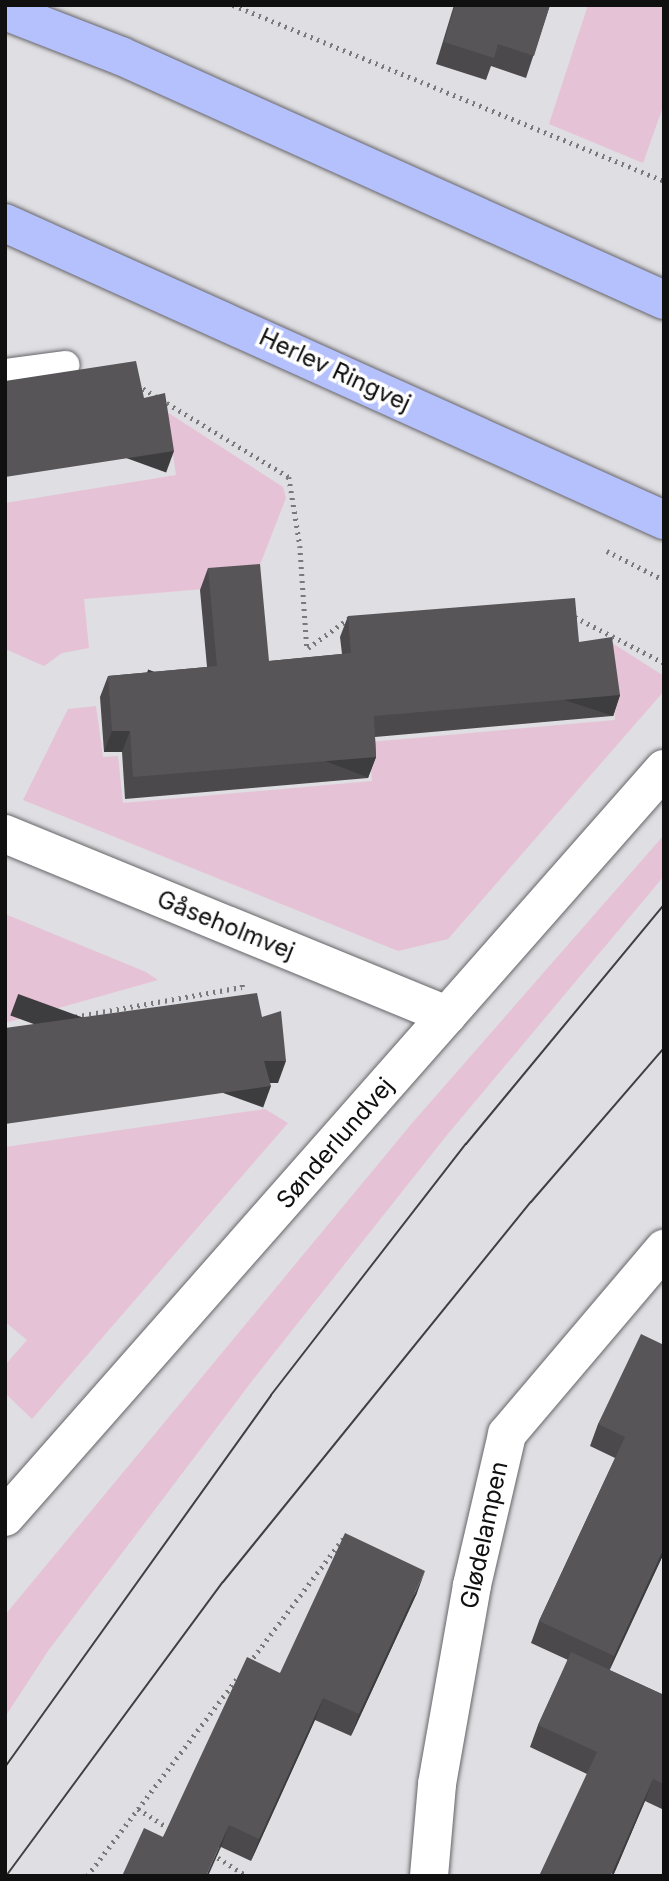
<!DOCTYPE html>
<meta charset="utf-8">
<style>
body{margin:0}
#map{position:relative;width:669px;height:1881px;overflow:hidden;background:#dfdee2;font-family:Inter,sans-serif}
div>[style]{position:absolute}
.green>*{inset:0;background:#e6c2d6}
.path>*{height:4.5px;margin-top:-2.25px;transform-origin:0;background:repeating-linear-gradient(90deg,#79797b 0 2px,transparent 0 7px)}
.roads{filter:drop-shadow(0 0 2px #666569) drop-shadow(0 0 2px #666569)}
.lane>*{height:28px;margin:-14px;padding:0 14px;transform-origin:14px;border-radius:14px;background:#fff}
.street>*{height:38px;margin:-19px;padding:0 19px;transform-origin:19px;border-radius:19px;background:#fff}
.primary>*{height:38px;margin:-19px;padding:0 19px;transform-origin:19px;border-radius:19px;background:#b5c1fd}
.tram>*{height:2px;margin:-1px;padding:0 1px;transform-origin:1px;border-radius:1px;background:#404042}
.wall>*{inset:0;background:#4b494c}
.shaded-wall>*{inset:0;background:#3d3c3e;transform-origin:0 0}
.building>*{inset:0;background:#575558}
span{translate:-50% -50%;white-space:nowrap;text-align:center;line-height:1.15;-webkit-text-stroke:7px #fff;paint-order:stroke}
.street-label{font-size:24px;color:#101011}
.frame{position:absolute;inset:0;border:7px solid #101011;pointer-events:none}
</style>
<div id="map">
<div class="green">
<div style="clip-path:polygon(588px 5px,664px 5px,664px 104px,643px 163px,549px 124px)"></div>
<div style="clip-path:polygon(167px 412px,283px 487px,286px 498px,252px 585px,84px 599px,89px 648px,62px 653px,44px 666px,5px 649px,5px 503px,176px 475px)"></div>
<div style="clip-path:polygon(609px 641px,664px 676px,664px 691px,448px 939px,398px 951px,23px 800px,68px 709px,96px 706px,103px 757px,118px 756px,123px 803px,372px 781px,369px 742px,615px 720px)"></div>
<div style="clip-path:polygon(664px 835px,664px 876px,447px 1135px,255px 1377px,48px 1651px,5px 1717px,5px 1615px,413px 1122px)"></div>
<div style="clip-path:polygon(5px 914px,146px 972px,158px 980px,5px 1023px)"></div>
<div style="clip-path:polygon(265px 1109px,288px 1123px,32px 1419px,5px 1393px,5px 1365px,27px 1340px,5px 1322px,5px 1147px)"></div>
</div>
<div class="path">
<div style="left:233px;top:5px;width:466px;rotate:22.2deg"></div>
<div style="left:137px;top:385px;width:178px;rotate:31.2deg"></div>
<div style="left:289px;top:477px;width:70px;rotate:80.9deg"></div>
<div style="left:300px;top:546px;width:102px;rotate:86.1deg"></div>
<div style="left:607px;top:551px;width:64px;rotate:27deg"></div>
<div style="left:575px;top:617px;width:100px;rotate:27.3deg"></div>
<div style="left:308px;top:648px;width:54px;rotate:-36deg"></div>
<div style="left:34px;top:1024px;width:211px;rotate:-10.1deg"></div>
<div style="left:242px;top:987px;width:4px;rotate:-90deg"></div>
<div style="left:249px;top:1663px;width:159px;rotate:-52.9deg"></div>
<div style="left:138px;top:1809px;width:40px;rotate:32deg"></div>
<div style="left:212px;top:1854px;width:41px;rotate:32.2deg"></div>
<div style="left:87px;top:1876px;width:251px;rotate:-52.8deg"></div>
</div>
<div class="roads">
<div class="lane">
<div style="left:5px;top:373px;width:61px;rotate:-7.6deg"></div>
</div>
<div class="street">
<div style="left:5px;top:834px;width:478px;rotate:22.3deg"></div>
<div style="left:5px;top:1517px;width:997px;rotate:-48.62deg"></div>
<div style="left:429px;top:1876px;width:92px;rotate:-85deg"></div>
<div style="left:437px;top:1784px;width:202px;rotate:-80deg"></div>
<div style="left:472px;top:1585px;width:155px;rotate:-76.9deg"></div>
<div style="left:507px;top:1434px;width:243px;rotate:-49.7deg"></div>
</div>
<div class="primary">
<div style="left:5px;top:11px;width:124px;rotate:21.2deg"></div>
<div style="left:121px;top:56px;width:595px;rotate:24.2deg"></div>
<div style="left:5px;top:223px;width:723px;rotate:24.26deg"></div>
</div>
</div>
<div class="tram">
<div style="left:5px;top:1767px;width:457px;rotate:-54.4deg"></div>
<div style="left:271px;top:1395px;width:318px;rotate:-52.2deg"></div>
<div style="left:466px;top:1144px;width:310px;rotate:-50.4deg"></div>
<div style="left:6px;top:1876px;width:365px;rotate:-53.6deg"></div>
<div style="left:223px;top:1582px;width:489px;rotate:-51deg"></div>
<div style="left:531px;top:1202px;width:203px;rotate:-49.2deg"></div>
</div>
<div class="wall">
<div style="clip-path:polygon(454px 5px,550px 5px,526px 78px,491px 66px,486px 80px,436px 64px)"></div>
<div style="clip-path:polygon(208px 568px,269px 661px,342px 654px,340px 637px,348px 616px,579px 642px,620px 695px,613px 716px,375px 737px,376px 757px,368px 778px,125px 799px,122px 752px,104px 752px,100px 697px,108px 676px,207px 667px,200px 590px)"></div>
<div style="clip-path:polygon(664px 1345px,664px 1553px,609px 1670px,664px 1695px,664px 1810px,645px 1801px,613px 1876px,587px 1774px,530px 1747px,538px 1725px,568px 1660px,531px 1643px,539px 1621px,615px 1458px,590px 1446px,598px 1424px)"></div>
<div style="clip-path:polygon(417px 1593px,351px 1736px,315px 1720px,251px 1861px,221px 1847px,163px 1837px,280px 1673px)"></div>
</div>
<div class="shaded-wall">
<div style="left:174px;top:451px;width:23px;height:171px;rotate:110deg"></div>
<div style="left:620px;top:695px;width:22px;height:247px;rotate:108deg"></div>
<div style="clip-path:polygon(112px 731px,130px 731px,122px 752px,104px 752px)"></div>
<div style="left:376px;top:757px;width:22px;height:244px;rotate:111deg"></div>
<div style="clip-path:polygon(264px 1061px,286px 1061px,278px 1083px,256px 1083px)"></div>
<div style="left:271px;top:1086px;width:23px;height:269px;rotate:110deg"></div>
<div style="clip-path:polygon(664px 1548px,664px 1553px,606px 1678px,614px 1656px)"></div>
<div style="clip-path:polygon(425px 1571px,417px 1593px,351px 1736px,359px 1714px)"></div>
<div style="clip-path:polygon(323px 1698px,315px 1720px,251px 1861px,259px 1839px)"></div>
<div style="clip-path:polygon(653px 1779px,645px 1801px,613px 1876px,611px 1876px)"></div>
<div style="clip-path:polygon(229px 1825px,221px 1847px,208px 1876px,206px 1876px)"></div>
</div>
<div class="building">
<div style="clip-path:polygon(455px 5px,550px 5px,534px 56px,498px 44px,494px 58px,444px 42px)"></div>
<div style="clip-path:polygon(136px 361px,144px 398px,165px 393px,174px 451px,5px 477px,5px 381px)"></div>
<div style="clip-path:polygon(260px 564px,269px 661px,351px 653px,348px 616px,575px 598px,579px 642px,612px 637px,620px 695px,374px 716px,376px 757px,133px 777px,130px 731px,112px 731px,108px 676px,217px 666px,208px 568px)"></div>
<div style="clip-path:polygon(257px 993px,262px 1017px,281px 1011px,286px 1061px,264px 1061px,271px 1086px,5px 1124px,5px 1028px)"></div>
<div style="clip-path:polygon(641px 1334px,664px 1345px,664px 1548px,614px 1656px,539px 1621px,625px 1437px,598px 1424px)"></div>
<div style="clip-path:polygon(345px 1533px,425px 1571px,359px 1714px,323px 1698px,259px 1839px,229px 1825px,206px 1876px,122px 1876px,144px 1828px,163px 1837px,247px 1657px,280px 1673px)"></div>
<div style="clip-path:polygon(571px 1652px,664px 1695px,664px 1784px,653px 1779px,611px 1875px,613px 1876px,539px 1876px,597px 1752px,538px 1725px)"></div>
</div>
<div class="street-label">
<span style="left:335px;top:370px;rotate:25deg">Herlev Ringvej</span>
<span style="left:226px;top:925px;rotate:22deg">Gåseholmvej</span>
<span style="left:335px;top:1143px;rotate:-49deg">Sønderlundvej</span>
<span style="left:484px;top:1535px;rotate:-78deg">Glødelampen</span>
</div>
<div class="frame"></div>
</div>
